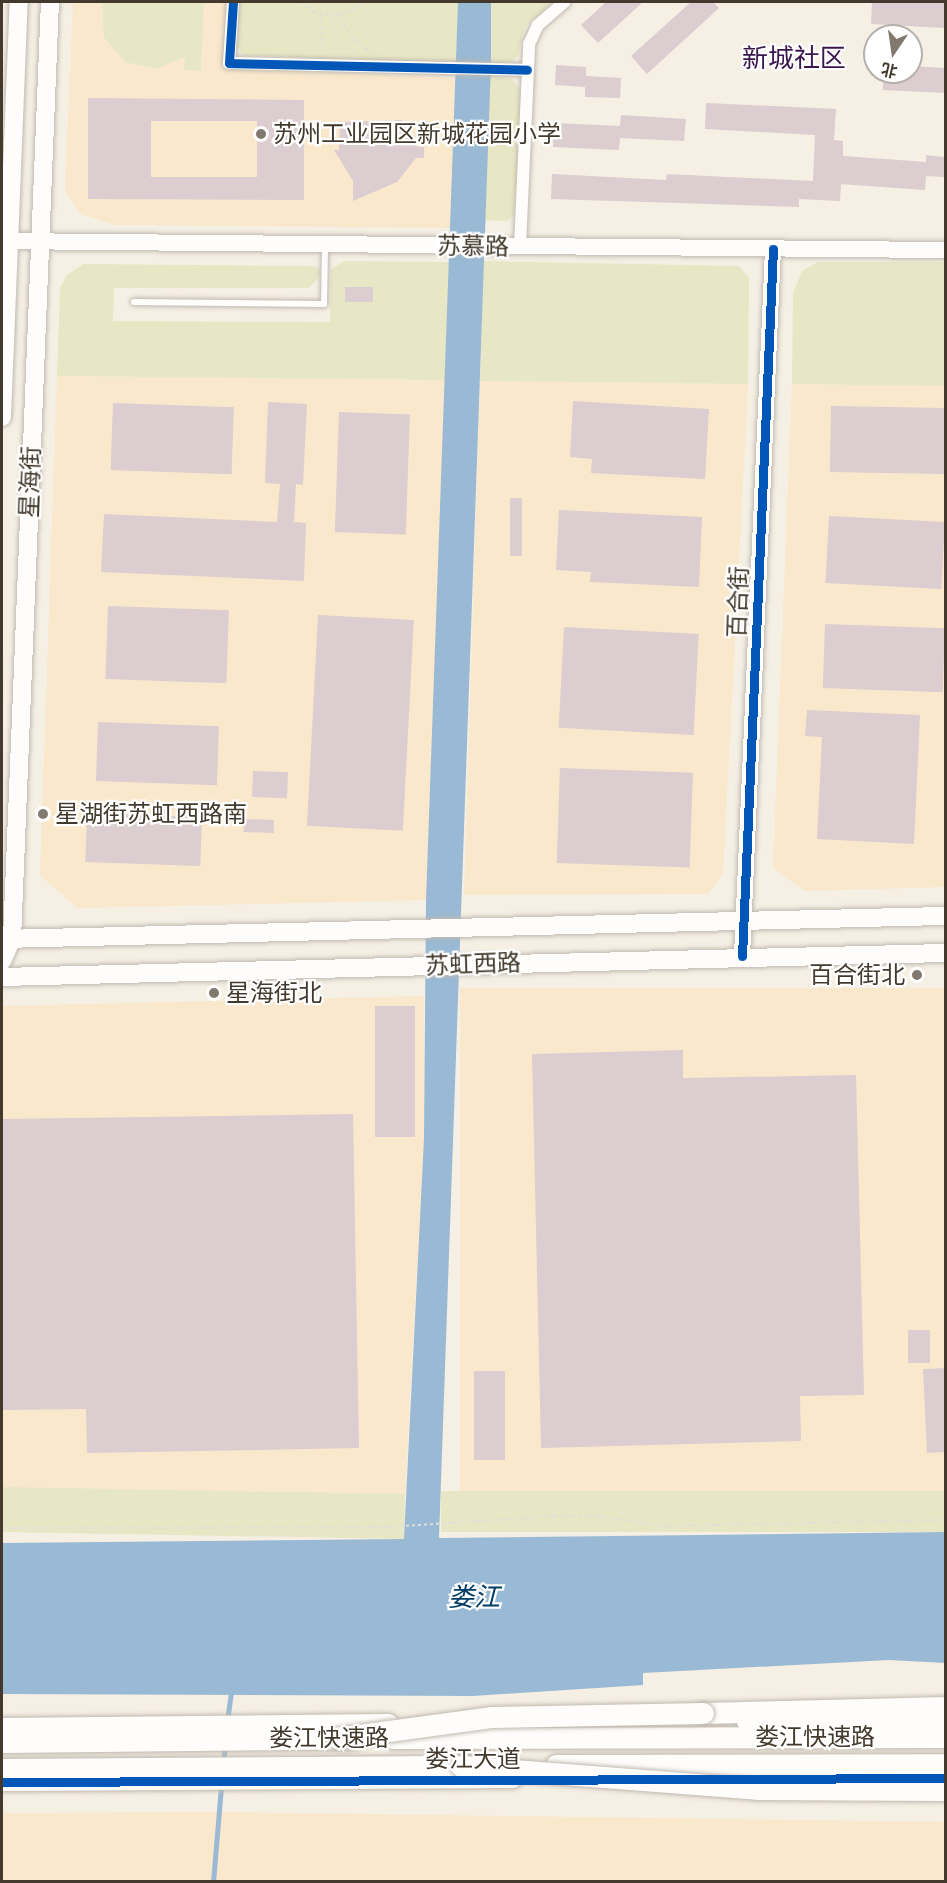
<!DOCTYPE html>
<meta charset="utf-8">
<style>
body{margin:0}
#map{position:relative;width:947px;height:1883px;overflow:hidden;background:#f5efe4;font-family:Jost,"Noto Sans SC",sans-serif}
div>[style]{position:absolute}
.built>*{inset:0;background:#fae8cd;transform-origin:0 0}
.green>*{inset:0;background:#e8e7c5;transform-origin:0 0}
.water>*{inset:0;background:#99b9d4}
.stream>*{height:4.5px;margin:-2.25px;padding:0 2.25px;transform-origin:2.25px;border-radius:2.25px;background:#99b9d4}
.building>*{inset:0;background:#dbcdd0;transform-origin:0 0}
.path>*{height:2px;margin-top:-1px;transform-origin:0;background:repeating-linear-gradient(90deg,#e0dedb 0 3px,transparent 0 6px)}
.roads{filter:drop-shadow(0 0 2px #c0b9af) drop-shadow(0 0 2px #c0b9af)}
.lane>*{height:6px;margin:-3px;padding:0 3px;transform-origin:3px;border-radius:3px;background:#fefdfb}
.street>*{height:12px;margin:-6px;padding:0 6px;transform-origin:6px;border-radius:6px;background:#fefdfb}
.secondary>*{height:16px;margin:-8px;padding:0 8px;transform-origin:8px;border-radius:8px;background:#fefdfb}
.primary>*{height:18px;margin:-9px;padding:0 9px;transform-origin:9px;border-radius:9px;background:#fefdfb}
.highway>*{height:21px;margin:-10.5px;padding:0 10.5px;transform-origin:10.5px;border-radius:10.5px;background:#fefdfb}
.bridges{filter:drop-shadow(0 0 2px #c0b9af) drop-shadow(0 0 2px #c0b9af)}
.highway-bridge>*{height:21px;margin:-10.5px;padding:0 10.5px;transform-origin:10.5px;border-radius:10.5px;background:#fefdfb}
.cycleway>*{height:9px;margin:-4.5px;padding:0 4.5px;transform-origin:4.5px;border-radius:4.5px;background:#0057b8}
.dots>*{width:16px;height:16px;translate:-50% -50%;box-sizing:border-box;border:3px solid #fff;border-radius:50%}
span{translate:-50% -50%;white-space:nowrap;text-align:center;line-height:1.15;-webkit-text-stroke:4.5px #fff;paint-order:stroke}
.poi-label{font-size:24px;color:#433a2d}
.left{translate:0 -50%;text-align:left}
.right{translate:-100% -50%;text-align:right}
.street-label{font-size:24px;color:#433a2d}
.neighbourhood-label{font-size:26px;color:#3a164d}
.water-label{font-size:26px;color:#003c65;font-style:italic}
.frame{position:absolute;inset:0;border:3px solid #433a2d;pointer-events:none}
.north{position:absolute;left:863px;top:24px;width:60px;height:60px;box-sizing:border-box;background:#fff;border:2px solid #b4b0ab;border-radius:50%;rotate:193deg;font-size:16px;font-weight:700;line-height:24px;text-align:center;color:#433a2d}
.north::after{content:'';display:block;margin:auto;width:21px;height:27px;background:#81796d;clip-path:polygon(50% 0,100% 100%,50% 72%,0 100%)}
</style>
<div id="map">
<div class="built">
<div style="clip-path:polygon(73px 2px,227px 2px,223px 68px,455px 78px,450px 228px,115px 225px,80px 214px,65px 190px)"></div>
<div style="clip-path:polygon(57px 376px,445px 380px,426px 900px,77px 908px,40px 875px)"></div>
<div style="clip-path:polygon(480px 381px,748px 384px,723px 874px,708px 894px,464px 895px)"></div>
<div style="clip-path:polygon(792px 384px,945px 386px,945px 887px,805px 891px,773px 868px)"></div>
<div style="left:945px;top:988px;width:503px;height:485px;rotate:90deg"></div>
<div style="clip-path:polygon(424px 996px,424px 1138px,405px 1494px,2px 1497px,2px 1006px)"></div>
<div style="clip-path:polygon(223px 1812px,945px 1822px,945px 1881px,2px 1881px,2px 1813px)"></div>
</div>
<div class="green">
<div style="clip-path:polygon(102px 2px,204px 2px,201px 71px,184px 70px,185px 57px,156px 69px,125px 62px,104px 37px)"></div>
<div style="clip-path:polygon(240px 2px,458px 2px,456px 64px,243px 55px,237px 46px)"></div>
<div style="clip-path:polygon(491px 2px,552px 2px,525px 27px,518px 56px,510px 63px,491px 63px)"></div>
<div style="clip-path:polygon(490px 76px,512px 79px,521px 91px,514px 216px,506px 221px,485px 220px)"></div>
<div style="clip-path:polygon(345px 261px,449px 262px,445px 380px,57px 376px,60px 288px,67px 275px,83px 264px,314px 266px,320px 270px,319px 277px,309px 288px,114px 288px,113px 321px,330px 322px,331px 269px)"></div>
<div style="clip-path:polygon(484px 261px,739px 266px,749px 278px,748px 384px,480px 381px)"></div>
<div style="clip-path:polygon(818px 262px,945px 262px,945px 386px,792px 384px,793px 293px,802px 271px)"></div>
<div style="left:945px;top:1491px;width:41px;height:504px;rotate:90deg"></div>
<div style="left:405px;top:1494px;width:45px;height:403px;rotate:91deg"></div>
</div>
<div class="water">
<div style="clip-path:polygon(458px 2px,491px 2px,491px 63px,439px 1538px,945px 1532px,945px 1663px,889px 1660px,643px 1673px,643px 1685px,473px 1696px,2px 1694px,2px 1543px,404px 1539px,424px 1138px,426px 900px)"></div>
</div>
<div class="stream">
<div style="left:227px;top:1721px;width:30px;rotate:-82deg"></div>
<div style="left:223px;top:1763px;width:18px;rotate:-84deg"></div>
<div style="left:213px;top:1882px;width:96px;rotate:-85.2deg"></div>
</div>
<div class="building">
<div style="clip-path:polygon(606px 2px,643px 2px,598px 43px,581px 25px)"></div>
<div style="clip-path:polygon(691px 2px,713px 2px,719px 8px,647px 74px,631px 56px)"></div>
<div style="clip-path:polygon(872px 2px,945px 2px,945px 28px,871px 24px)"></div>
<div style="clip-path:polygon(556px 65px,586px 67px,586px 76px,621px 78px,620px 98px,585px 97px,585px 87px,555px 85px)"></div>
<div style="clip-path:polygon(911px 66px,945px 68px,945px 93px,883px 90px,883px 72px,911px 72px)"></div>
<div style="clip-path:polygon(evenodd,88px 98px,304px 100px,304px 200px,88px 199px,88px 98px,151px 121px,257px 121px,257px 177px,151px 177px,151px 121px)"></div>
<div style="clip-path:polygon(706px 103px,836px 109px,834px 140px,843px 141px,843px 156px,926px 162px,926px 155px,945px 157px,945px 177px,926px 176px,925px 190px,841px 184px,840px 201px,799px 199px,799px 207px,551px 199px,552px 174px,666px 180px,667px 174px,813px 181px,815px 135px,705px 129px)"></div>
<div style="clip-path:polygon(621px 115px,686px 119px,684px 141px,620px 138px,619px 150px,553px 147px,554px 123px,620px 126px)"></div>
<div style="clip-path:polygon(402px 120px,417px 147px,424px 147px,424px 158px,416px 158px,397px 182px,353px 201px,353px 181px,334px 150px,339px 150px,340px 122px)"></div>
<div style="left:345px;top:287px;width:28px;height:15px"></div>
<div style="clip-path:polygon(573px 401px,709px 409px,705px 479px,591px 473px,592px 459px,570px 457px)"></div>
<div style="clip-path:polygon(268px 402px,307px 404px,303px 485px,296px 484px,294px 522px,306px 523px,304px 581px,101px 572px,104px 514px,277px 522px,280px 484px,265px 483px)"></div>
<div style="left:113px;top:403px;width:121px;height:67px;rotate:2deg"></div>
<div style="left:831px;top:406px;width:114px;height:66px;rotate:1deg"></div>
<div style="left:339px;top:412px;width:71px;height:120px;rotate:2deg"></div>
<div style="left:510px;top:498px;width:12px;height:58px"></div>
<div style="clip-path:polygon(559px 510px,702px 517px,699px 587px,590px 582px,591px 572px,556px 570px)"></div>
<div style="left:829px;top:516px;width:116px;height:67px;rotate:3deg"></div>
<div style="left:108px;top:606px;width:121px;height:73px;rotate:2deg"></div>
<div style="left:318px;top:615px;width:96px;height:211px;rotate:3deg"></div>
<div style="left:825px;top:624px;width:120px;height:64px;rotate:2deg"></div>
<div style="left:564px;top:627px;width:135px;height:101px;rotate:3deg"></div>
<div style="clip-path:polygon(807px 710px,920px 715px,914px 844px,817px 839px,822px 737px,805px 736px)"></div>
<div style="left:98px;top:722px;width:121px;height:59px;rotate:2deg"></div>
<div style="left:560px;top:768px;width:133px;height:95px;rotate:2deg"></div>
<div style="left:253px;top:771px;width:35px;height:26px;rotate:2deg"></div>
<div style="left:87px;top:813px;width:115px;height:49px;rotate:2deg"></div>
<div style="left:244px;top:819px;width:30px;height:13px;rotate:2deg"></div>
<div style="left:375px;top:1006px;width:40px;height:131px"></div>
<div style="clip-path:polygon(683px 1050px,683px 1078px,856px 1075px,864px 1395px,800px 1396px,801px 1441px,541px 1448px,532px 1054px)"></div>
<div style="clip-path:polygon(353px 1114px,359px 1448px,87px 1453px,86px 1409px,2px 1410px,2px 1119px)"></div>
<div style="left:908px;top:1330px;width:22px;height:33px"></div>
<div style="clip-path:polygon(945px 1368px,945px 1452px,927px 1453px,923px 1369px)"></div>
<div style="left:474px;top:1371px;width:31px;height:89px"></div>
</div>
<div class="path">
<div style="left:302px;top:2px;width:15px;rotate:42deg"></div>
<div style="left:313px;top:12px;width:13px;rotate:9deg"></div>
<div style="left:326px;top:14px;width:21px;rotate:-3deg"></div>
<div style="left:347px;top:13px;width:19px;rotate:-36deg"></div>
<div style="left:320px;top:14px;width:38px;rotate:85deg"></div>
<div style="left:337px;top:14px;width:33px;rotate:55deg"></div>
<div style="left:356px;top:41px;width:18px;rotate:38deg"></div>
<div style="left:2px;top:1528px;width:386px;rotate:-0.1deg"></div>
<div style="left:388px;top:1527px;width:166px;rotate:-3.8deg"></div>
<div style="left:554px;top:1516px;width:44px"></div>
<div style="left:598px;top:1516px;width:66px;rotate:8.7deg"></div>
<div style="left:663px;top:1526px;width:283px;rotate:-1.2deg"></div>
</div>
<div class="roads">
<div class="lane">
<div style="left:134px;top:302px;width:190px;rotate:0.6deg"></div>
<div style="left:324px;top:304px;width:59px;rotate:-89deg"></div>
</div>
<div class="street">
<div style="left:233px;top:2px;width:61px;rotate:93.8deg"></div>
<div style="left:229px;top:63px;width:298px;rotate:1.3deg"></div>
<div style="left:520px;top:246px;width:202px;rotate:-87.4deg"></div>
<div style="left:529px;top:44px;width:21px;rotate:-65deg"></div>
<div style="left:538px;top:25px;width:35px;rotate:-41deg"></div>
</div>
<div class="secondary">
<div style="left:2px;top:241px;width:944px;rotate:0.55deg"></div>
<div style="left:742px;top:956px;width:708px;rotate:-87.49deg"></div>
</div>
<div class="primary">
<div style="left:2px;top:417px;width:415px;rotate:-87.7deg"></div>
<div style="left:2px;top:939px;width:944px;rotate:-1.4deg"></div>
<div style="left:2px;top:961px;width:24px;rotate:-66deg"></div>
<div style="left:12px;top:939px;width:938px;rotate:-87.68deg"></div>
<div style="left:2px;top:977px;width:944px;rotate:-1.46deg"></div>
<div style="left:746px;top:1722px;width:200px"></div>
<div style="left:2px;top:1727px;width:387px;rotate:-0.6deg"></div>
<div style="left:732px;top:1778px;width:214px"></div>
<div style="left:2px;top:1782px;width:511px;rotate:-0.34deg"></div>
</div>
<div class="highway">
<div style="left:703px;top:1713px;width:243px;rotate:-1.4deg"></div>
<div style="left:392px;top:1738px;width:554px;rotate:-0.1deg"></div>
<div style="left:2px;top:1742px;width:353px;rotate:-0.6deg"></div>
<div style="left:556px;top:1765px;width:390px;rotate:-0.1deg"></div>
<div style="left:2px;top:1769px;width:478px;rotate:-0.4deg"></div>
</div>
</div>
<div class="bridges">
<div class="highway-bridge">
<div style="left:337px;top:1738px;width:157px;rotate:-7.7deg"></div>
<div style="left:493px;top:1717px;width:210px;rotate:-1.1deg"></div>
<div style="left:461px;top:1766px;width:297px;rotate:4.4deg"></div>
<div style="left:757px;top:1789px;width:189px;rotate:0.3deg"></div>
</div>
</div>
<div class="cycleway">
<div style="left:233px;top:2px;width:61px;rotate:93.8deg"></div>
<div style="left:229px;top:63px;width:298px;rotate:1.3deg"></div>
<div style="left:742px;top:956px;width:708px;rotate:-87.49deg"></div>
<div style="left:2px;top:1782px;width:944px;rotate:-0.24deg"></div>
</div>
<div class="dots">
<div style="left:261px;top:134px;background:#81796d"></div>
<div style="left:43px;top:814px;background:#81796d"></div>
<div style="left:917px;top:975px;background:#81796d"></div>
<div style="left:214px;top:993px;background:#81796d"></div>
</div>
<div class="poi-label">
<span class="left" style="left:273px;top:134px">苏州工业园区新城花园小学</span>
<span class="left" style="left:55px;top:814px">星湖街苏虹西路南</span>
<span class="right" style="left:905px;top:975px">百合街北</span>
<span class="left" style="left:226px;top:993px">星海街北</span>
</div>
<div class="street-label">
<span style="left:473px;top:246px;rotate:1deg">苏慕路</span>
<span style="left:30px;top:482px;rotate:-88deg">星海街</span>
<span style="left:738px;top:602px;rotate:-88deg">百合街</span>
<span style="left:473px;top:964px;rotate:-2deg">苏虹西路</span>
<span style="left:815px;top:1737px">娄江快速路</span>
<span style="left:329px;top:1738px">娄江快速路</span>
<span style="left:473px;top:1759px">娄江大道</span>
</div>
<div class="neighbourhood-label">
<span style="left:794px;top:59px">新城社区</span>
</div>
<div class="water-label">
<span style="left:474px;top:1598px">娄江</span>
</div>
<div class="frame"></div>
<div class="north">北</div>
</div>
